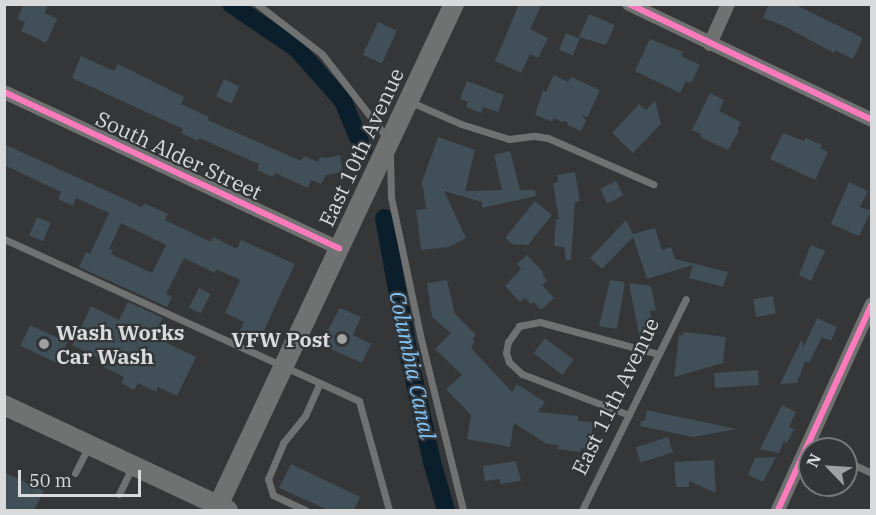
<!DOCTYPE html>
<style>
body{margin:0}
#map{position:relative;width:876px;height:515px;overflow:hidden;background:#343637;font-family:"IBM Plex Serif",serif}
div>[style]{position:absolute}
.canal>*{height:18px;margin:-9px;padding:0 9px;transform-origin:9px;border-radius:9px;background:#0b1e2c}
.building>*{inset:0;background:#404f58;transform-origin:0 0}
.service>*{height:7px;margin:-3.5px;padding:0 3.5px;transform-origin:3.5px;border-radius:3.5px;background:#707171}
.minor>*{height:14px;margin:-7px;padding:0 7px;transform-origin:7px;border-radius:7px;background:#707171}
.secondary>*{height:20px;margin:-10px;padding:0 10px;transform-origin:10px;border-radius:10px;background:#707171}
.cycleway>*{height:6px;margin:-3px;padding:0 3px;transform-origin:3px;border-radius:3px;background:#fd7abc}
.dots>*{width:16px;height:16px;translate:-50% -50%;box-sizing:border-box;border:3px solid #333638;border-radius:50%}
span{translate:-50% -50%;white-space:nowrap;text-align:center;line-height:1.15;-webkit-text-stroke:4.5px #333638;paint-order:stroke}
.street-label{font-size:21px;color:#d8dadb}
.poi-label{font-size:21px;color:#d8dadb;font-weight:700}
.left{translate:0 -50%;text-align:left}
.right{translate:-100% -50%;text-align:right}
.water-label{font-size:22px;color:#80c7fd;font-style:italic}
.frame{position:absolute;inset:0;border:6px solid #d8dadb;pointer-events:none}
.north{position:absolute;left:798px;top:437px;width:60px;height:60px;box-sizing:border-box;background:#333638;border:2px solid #757879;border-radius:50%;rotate:295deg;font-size:16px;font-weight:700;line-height:24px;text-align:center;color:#d8dadb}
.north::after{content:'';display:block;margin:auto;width:21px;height:27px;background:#9fa1a2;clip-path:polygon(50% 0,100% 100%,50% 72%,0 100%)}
.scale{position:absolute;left:18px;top:470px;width:123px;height:27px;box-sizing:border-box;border:3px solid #d8dadb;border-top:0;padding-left:8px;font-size:18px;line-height:21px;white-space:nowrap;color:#d8dadb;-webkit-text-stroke:4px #333638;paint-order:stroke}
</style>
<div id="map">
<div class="canal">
<div style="left:231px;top:4px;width:78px;rotate:34.1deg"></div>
<div style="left:296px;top:48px;width:71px;rotate:48.4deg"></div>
<div style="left:343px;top:101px;width:52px;rotate:67.4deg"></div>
<div style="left:384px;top:218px;width:145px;rotate:79.7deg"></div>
<div style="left:410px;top:361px;width:103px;rotate:77.7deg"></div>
<div style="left:432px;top:462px;width:50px;rotate:73.7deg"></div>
</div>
<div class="building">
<div style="clip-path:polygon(24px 4px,48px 4px,45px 13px,57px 19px,46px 43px,21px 31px,25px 22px,17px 19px)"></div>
<div style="clip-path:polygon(519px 4px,542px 4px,530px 29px,548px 38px,538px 58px,530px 54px,521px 73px,495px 61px)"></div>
<div style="clip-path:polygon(769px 4px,794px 4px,863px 38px,853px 59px,835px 50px,834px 53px,784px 26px,763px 18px)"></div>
<div style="clip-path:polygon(589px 14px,615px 25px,606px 45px,579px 37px)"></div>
<div style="left:378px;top:22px;width:21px;height:36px;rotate:25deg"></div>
<div style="left:566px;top:33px;width:15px;height:18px;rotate:23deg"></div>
<div style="clip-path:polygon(650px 39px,683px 52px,681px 56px,700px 65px,691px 83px,686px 81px,680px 93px,635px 71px)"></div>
<div style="clip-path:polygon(81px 56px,114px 71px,118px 64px,184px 97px,181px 104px,209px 117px,208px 120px,301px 161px,304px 156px,318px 162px,320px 157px,327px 158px,340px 155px,343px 172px,326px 175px,321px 184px,311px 180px,308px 188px,275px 173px,273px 177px,257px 170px,259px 164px,199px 138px,198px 141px,181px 133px,183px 129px,72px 78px)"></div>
<div style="clip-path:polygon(554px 75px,568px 82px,571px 77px,600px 90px,587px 118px,582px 114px,586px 121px,581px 131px,568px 125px,566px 121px,562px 122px,554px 118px,552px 122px,535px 115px,543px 90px,546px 92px)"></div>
<div style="left:224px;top:79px;width:17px;height:19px;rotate:25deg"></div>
<div style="clip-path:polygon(467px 81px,504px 95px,498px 112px,483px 107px,481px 113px,466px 107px,468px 102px,460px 99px)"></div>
<div style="clip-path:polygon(710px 93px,724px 100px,719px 111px,741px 122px,737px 130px,739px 131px,728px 150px,700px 137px,701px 134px,692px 130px)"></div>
<div style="clip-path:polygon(655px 101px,661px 124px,633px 153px,612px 133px,639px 104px,646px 110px)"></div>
<div style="clip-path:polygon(783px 133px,804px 141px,806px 138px,822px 145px,820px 148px,828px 152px,815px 180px,770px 159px)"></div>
<div style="clip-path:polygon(438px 137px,475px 150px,465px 191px,502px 190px,494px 155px,510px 151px,520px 190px,535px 190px,536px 196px,482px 208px,482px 202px,444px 191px,466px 238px,449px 247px,421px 250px,416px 210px,426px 209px,423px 186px,421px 185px)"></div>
<div style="clip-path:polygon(evenodd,4px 144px,142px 207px,144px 203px,168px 214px,165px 220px,211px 242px,213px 237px,237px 249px,241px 240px,295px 264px,257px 345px,237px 336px,244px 322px,225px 313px,240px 280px,216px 269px,215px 273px,184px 258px,166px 294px,172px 297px,167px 307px,79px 267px,86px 252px,90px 254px,109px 213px,76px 198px,73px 206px,58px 199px,61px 192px,4px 165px,4px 144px,121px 223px,166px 245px,152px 273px,111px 254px,113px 250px,109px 249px,121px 223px)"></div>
<div style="clip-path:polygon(575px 172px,580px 201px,575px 202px,571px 260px,566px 260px,564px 247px,554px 246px,556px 218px,559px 220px,553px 183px,558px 182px,557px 175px)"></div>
<div style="left:616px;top:181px;width:16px;height:18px;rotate:63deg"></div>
<div style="clip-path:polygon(849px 182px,868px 191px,860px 207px,871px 211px,859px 236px,831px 224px)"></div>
<div style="clip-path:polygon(535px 201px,552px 215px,528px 245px,512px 244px,505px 238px)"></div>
<div style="left:37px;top:217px;width:15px;height:20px;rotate:23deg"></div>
<div style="clip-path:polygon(626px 220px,633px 234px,655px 228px,662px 250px,671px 247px,675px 259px,728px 272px,723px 287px,689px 278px,693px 265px,647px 279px,633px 237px,602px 269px,590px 258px)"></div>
<div style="clip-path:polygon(811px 245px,825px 251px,811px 281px,799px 275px)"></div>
<div style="clip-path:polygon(527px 255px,544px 273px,542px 274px,547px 281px,542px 285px,554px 298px,541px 310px,534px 302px,531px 304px,525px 298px,520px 302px,505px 286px,521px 269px,517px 264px)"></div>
<div style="clip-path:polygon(447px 280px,455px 314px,476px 335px,472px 339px,475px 341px,471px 348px,512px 392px,517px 384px,545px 402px,538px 412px,578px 416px,578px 421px,593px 422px,590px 449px,581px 448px,580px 452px,557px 449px,558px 445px,547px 444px,514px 423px,510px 447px,467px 439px,471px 415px,446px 389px,462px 375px,435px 349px,451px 333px,432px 317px,427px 283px)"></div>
<div style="clip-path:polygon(610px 280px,625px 282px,617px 329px,599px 326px)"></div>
<div style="clip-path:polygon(629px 283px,651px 286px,656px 310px,650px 311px,654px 332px,639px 335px)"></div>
<div style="left:199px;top:288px;width:13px;height:22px;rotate:27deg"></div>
<div style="left:773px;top:296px;width:18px;height:20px;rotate:81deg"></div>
<div style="clip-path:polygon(128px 302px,163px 318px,158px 327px,172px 334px,167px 343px,196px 357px,177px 396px,158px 387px,156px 392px,138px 383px,134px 390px,121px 383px,124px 377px,104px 367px,107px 362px,72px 345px,91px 306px,119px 320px)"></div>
<div style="clip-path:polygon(340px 308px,361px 317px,353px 335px,371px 344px,362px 363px,320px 344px)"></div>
<div style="clip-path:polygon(817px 318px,837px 327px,831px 341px,822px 337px,809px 363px,805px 361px,797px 383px,780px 384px,802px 339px,803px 348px)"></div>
<div style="left:30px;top:325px;width:41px;height:23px;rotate:25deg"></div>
<div style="clip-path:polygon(683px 332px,726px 337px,723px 363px,674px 377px,679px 335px,683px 335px)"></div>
<div style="left:545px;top:338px;width:36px;height:19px;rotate:37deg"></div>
<div style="left:758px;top:370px;width:15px;height:44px;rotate:86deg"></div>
<div style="clip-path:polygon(782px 405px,796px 412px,789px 427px,794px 429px,787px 443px,784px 441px,779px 453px,760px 449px)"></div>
<div style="clip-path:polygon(647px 410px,669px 415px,670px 418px,670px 415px,737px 429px,693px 437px,640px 426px,641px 421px,645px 421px)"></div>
<div style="left:668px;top:437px;width:16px;height:34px;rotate:72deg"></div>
<div style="clip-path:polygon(776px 457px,763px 482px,748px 475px,755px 458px)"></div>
<div style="clip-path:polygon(714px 460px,716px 493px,689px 481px,689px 487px,676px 487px,674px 462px)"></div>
<div style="clip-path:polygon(516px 461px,521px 481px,500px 484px,500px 479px,485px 481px,483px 466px)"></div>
<div style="clip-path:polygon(291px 464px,360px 497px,354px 510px,328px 510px,279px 488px)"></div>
<div style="clip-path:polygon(4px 472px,44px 491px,34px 510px,4px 510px)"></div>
</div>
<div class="service">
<div style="left:257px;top:4px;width:82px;rotate:37.6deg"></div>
<div style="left:322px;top:54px;width:108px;rotate:52.2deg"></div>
<div style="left:411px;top:102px;width:55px;rotate:23.7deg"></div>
<div style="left:461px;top:124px;width:50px;rotate:17.4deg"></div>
<div style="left:509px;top:139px;width:26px;rotate:-7deg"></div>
<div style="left:535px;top:136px;width:13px;rotate:9deg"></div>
<div style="left:548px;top:138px;width:115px;rotate:23.7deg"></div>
<div style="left:390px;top:156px;width:41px;rotate:88.6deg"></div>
<div style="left:391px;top:197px;width:141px;rotate:78.1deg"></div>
<div style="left:420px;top:335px;width:180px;rotate:76.2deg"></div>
<div style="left:4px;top:239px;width:390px;rotate:24.5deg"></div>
<div style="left:359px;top:401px;width:113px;rotate:74.6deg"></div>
<div style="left:629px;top:415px;width:115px;rotate:-159deg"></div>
<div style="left:522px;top:374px;width:18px;rotate:-137deg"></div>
<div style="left:509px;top:362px;width:9px;rotate:-108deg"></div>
<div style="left:506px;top:353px;width:11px;rotate:-80deg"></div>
<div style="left:508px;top:342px;width:19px;rotate:-55deg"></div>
<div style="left:519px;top:326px;width:21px;rotate:-11deg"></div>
<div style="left:540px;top:322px;width:123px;rotate:15.1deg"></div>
<div style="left:808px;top:444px;width:12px;rotate:24deg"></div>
<div style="left:846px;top:461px;width:29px;rotate:25deg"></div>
<div style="left:75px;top:473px;width:30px;rotate:-63deg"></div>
<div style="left:119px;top:494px;width:30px;rotate:-64deg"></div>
<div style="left:305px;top:510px;width:35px;rotate:-155deg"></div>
<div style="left:273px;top:495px;width:17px;rotate:-107deg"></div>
<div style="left:268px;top:479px;width:39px;rotate:-67deg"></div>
<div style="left:283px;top:443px;width:35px;rotate:-51deg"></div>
<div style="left:305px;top:416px;width:36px;rotate:-66deg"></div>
<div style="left:582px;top:510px;width:235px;rotate:-63.8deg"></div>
</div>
<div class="minor">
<div style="left:629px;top:4px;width:269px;rotate:25.5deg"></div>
<div style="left:710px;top:44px;width:44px;rotate:-65.8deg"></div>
<div style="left:4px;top:92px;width:370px;rotate:25deg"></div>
<div style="left:778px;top:510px;width:226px;rotate:-65.5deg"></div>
</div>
<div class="secondary">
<div style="left:4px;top:405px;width:247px;rotate:25.1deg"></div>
<div style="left:216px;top:510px;width:559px;rotate:-64.81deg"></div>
</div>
<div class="cycleway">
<div style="left:629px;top:4px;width:269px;rotate:25.5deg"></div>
<div style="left:4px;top:92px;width:370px;rotate:25deg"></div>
<div style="left:778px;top:510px;width:226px;rotate:-65.5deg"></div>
</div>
<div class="dots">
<div style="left:342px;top:339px;background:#9fa1a2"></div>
<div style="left:44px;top:344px;background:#9fa1a2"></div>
</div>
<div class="street-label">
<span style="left:361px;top:147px;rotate:-65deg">East 10th Avenue</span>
<span style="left:179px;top:155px;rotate:25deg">South Alder Street</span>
<span style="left:615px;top:396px;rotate:-64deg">East 11th Avenue</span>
</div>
<div class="poi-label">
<span class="left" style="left:56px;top:344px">Wash Works<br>Car Wash</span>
<span class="right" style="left:330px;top:339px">VFW Post</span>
</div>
<div class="water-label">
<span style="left:413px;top:365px;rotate:78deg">Columbia Canal</span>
</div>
<div class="frame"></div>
<div class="north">N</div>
<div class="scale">50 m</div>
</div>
